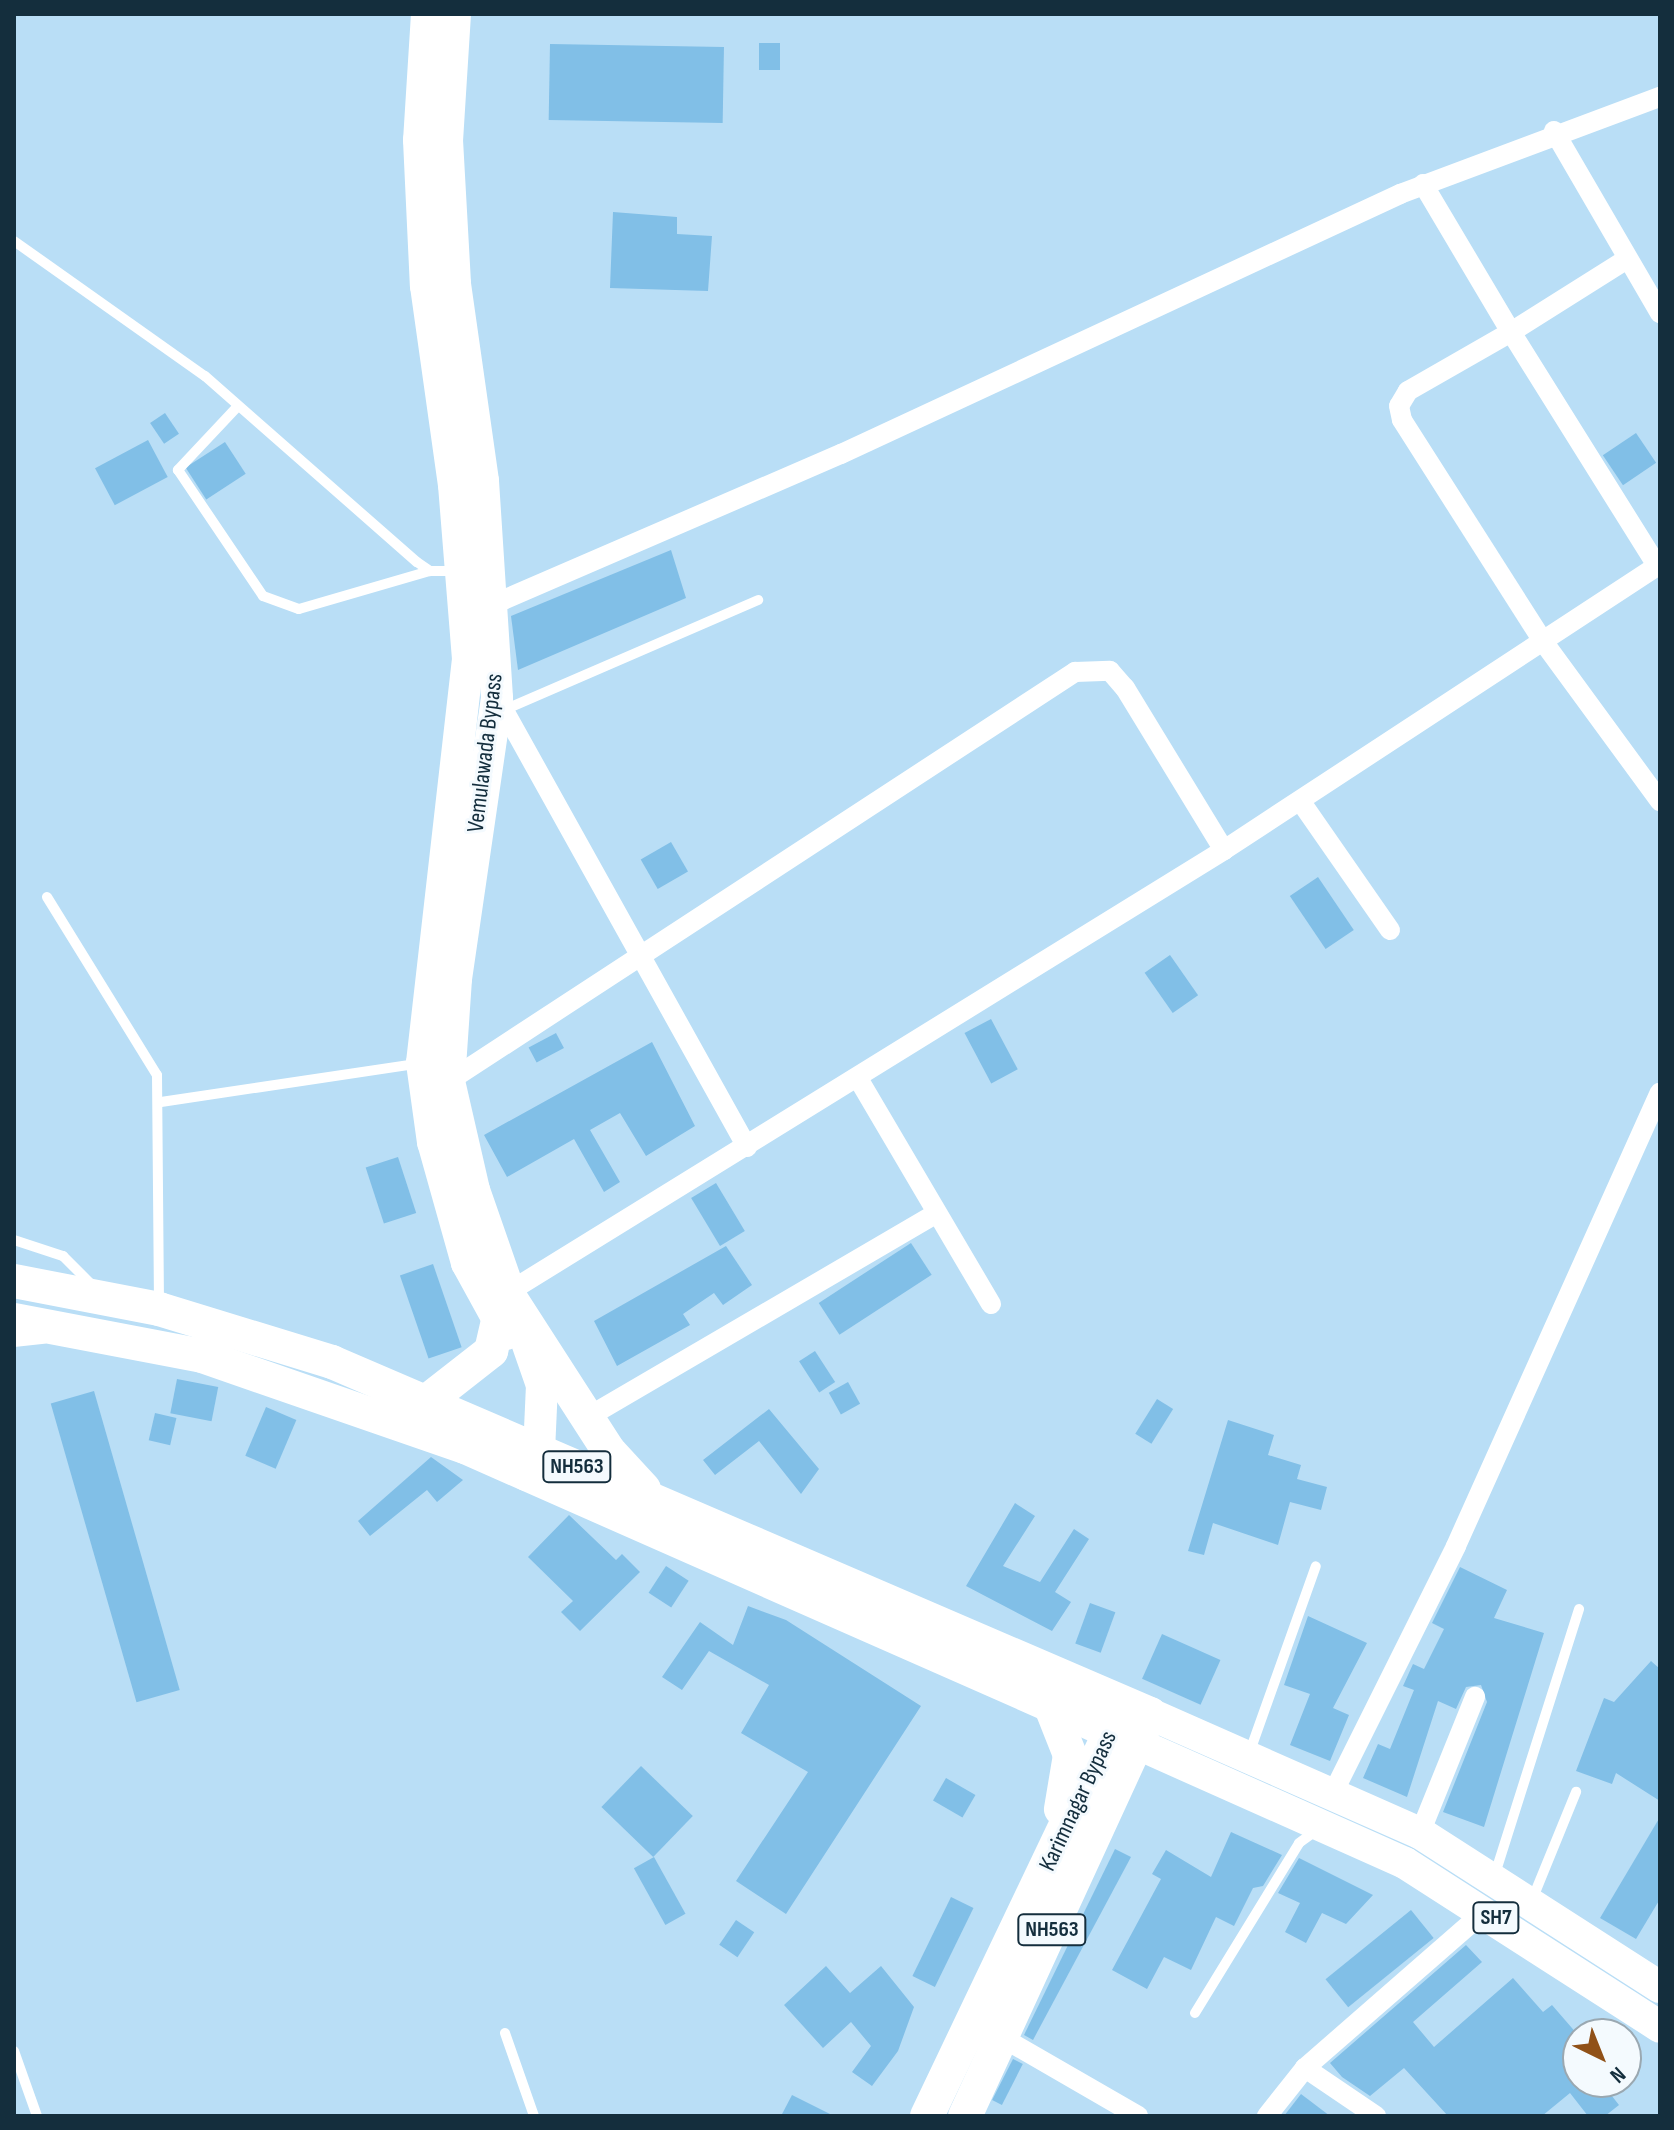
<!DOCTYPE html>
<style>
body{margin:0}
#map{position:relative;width:1674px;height:2130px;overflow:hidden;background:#b9def6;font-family:"Sofia Sans Condensed",sans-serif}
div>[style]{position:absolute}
.building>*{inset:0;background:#81bfe7;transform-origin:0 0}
.service>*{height:10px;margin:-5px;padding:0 5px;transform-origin:5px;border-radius:5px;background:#fff}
.minor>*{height:20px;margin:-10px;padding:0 10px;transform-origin:10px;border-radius:10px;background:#fff}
.primary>*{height:32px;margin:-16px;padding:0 16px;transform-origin:16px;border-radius:16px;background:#fff}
.trunk>*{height:34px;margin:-17px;padding:0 17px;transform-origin:17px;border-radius:17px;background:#fff}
span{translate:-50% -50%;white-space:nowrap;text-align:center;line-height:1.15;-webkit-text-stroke:6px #f4fafe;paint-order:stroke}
.shield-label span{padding:2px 6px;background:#f4fafe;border:2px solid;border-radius:6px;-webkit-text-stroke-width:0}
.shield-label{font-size:22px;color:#142e3d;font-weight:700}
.street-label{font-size:24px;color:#142e3d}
.frame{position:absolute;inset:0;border:16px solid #142e3d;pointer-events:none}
.north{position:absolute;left:1562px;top:2018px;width:80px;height:80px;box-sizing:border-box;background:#f4fafe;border:2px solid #9aa8b1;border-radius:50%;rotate:137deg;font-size:22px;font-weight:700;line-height:32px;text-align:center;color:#142e3d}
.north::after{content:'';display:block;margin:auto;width:28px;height:36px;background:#905118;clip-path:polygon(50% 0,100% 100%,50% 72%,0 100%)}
</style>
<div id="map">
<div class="building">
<div style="left:759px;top:43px;width:21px;height:27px"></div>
<div style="left:550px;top:44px;width:174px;height:76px;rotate:1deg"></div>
<div style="clip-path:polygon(613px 212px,677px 217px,677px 234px,712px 236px,708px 291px,610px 288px)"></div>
<div style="left:165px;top:413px;width:25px;height:18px;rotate:56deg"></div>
<div style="left:1636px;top:433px;width:36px;height:40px;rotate:56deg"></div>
<div style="left:148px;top:440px;width:42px;height:60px;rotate:62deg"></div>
<div style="left:225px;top:442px;width:38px;height:47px;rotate:57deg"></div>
<div style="clip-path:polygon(671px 550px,686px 598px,518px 670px,511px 616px)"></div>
<div style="left:671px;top:842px;width:34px;height:35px;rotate:60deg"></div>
<div style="left:1318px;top:877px;width:64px;height:34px;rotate:56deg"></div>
<div style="left:1170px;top:955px;width:49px;height:31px;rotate:55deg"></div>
<div style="left:991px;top:1019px;width:57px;height:30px;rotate:62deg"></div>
<div style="left:556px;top:1033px;width:17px;height:31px;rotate:62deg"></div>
<div style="clip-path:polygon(652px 1042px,695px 1126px,646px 1156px,620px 1113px,590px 1130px,620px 1182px,604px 1192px,574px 1139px,507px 1177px,484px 1135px)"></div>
<div style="left:398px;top:1157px;width:59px;height:34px;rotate:72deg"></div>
<div style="left:716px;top:1183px;width:56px;height:29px;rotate:59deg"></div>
<div style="left:911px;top:1243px;width:38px;height:110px;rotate:57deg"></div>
<div style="clip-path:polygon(726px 1246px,752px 1285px,723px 1305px,714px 1293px,683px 1314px,690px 1325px,617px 1366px,594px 1321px)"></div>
<div style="left:433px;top:1264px;width:88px;height:35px;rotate:71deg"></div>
<div style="left:815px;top:1351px;width:37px;height:19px;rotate:57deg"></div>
<div style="left:177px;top:1379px;width:42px;height:35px;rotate:11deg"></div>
<div style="left:848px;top:1382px;width:25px;height:22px;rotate:61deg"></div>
<div style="left:94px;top:1391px;width:311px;height:45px;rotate:74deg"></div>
<div style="left:1157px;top:1399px;width:19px;height:41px;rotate:32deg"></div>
<div style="left:266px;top:1407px;width:33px;height:53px;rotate:23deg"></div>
<div style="clip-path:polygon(769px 1409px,819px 1469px,801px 1494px,759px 1441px,715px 1475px,703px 1460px)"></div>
<div style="left:155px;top:1413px;width:22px;height:28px;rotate:13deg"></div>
<div style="clip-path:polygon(1228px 1420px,1274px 1435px,1268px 1455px,1301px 1465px,1297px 1479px,1327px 1487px,1321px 1510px,1290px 1502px,1278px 1545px,1213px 1523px,1204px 1555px,1188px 1551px)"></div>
<div style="clip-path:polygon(431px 1457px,463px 1480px,437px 1502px,427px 1490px,370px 1536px,358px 1521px)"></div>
<div style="clip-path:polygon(1015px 1503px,1035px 1516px,1003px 1566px,1040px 1582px,1074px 1529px,1089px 1539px,1055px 1592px,1071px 1602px,1052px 1631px,966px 1586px)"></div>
<div style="clip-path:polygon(569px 1515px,616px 1560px,622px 1554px,640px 1572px,580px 1631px,561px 1612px,573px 1601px,528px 1557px)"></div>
<div style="left:666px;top:1566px;width:27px;height:32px;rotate:33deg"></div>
<div style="clip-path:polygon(1460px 1567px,1507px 1590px,1494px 1618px,1544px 1633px,1484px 1827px,1443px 1812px,1487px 1702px,1481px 1685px,1466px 1687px,1456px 1709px,1438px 1701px,1407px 1797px,1363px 1778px,1378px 1744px,1390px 1749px,1414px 1690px,1403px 1686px,1413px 1664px,1424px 1669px,1444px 1629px,1432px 1623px)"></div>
<div style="left:1090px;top:1603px;width:27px;height:43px;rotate:20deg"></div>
<div style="clip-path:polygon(748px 1606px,786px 1620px,921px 1706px,786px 1914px,736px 1881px,808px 1772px,741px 1733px,769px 1685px,709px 1651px,682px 1690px,662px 1677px,700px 1622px,733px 1645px)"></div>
<div style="clip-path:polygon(1308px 1616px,1367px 1643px,1333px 1708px,1349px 1715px,1330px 1761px,1290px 1745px,1310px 1694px,1284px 1685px)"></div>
<div style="left:1162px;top:1634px;width:64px;height:49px;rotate:24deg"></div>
<div style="clip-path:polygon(1651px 1661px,1660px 1669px,1660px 1801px,1616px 1773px,1612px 1784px,1576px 1771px,1604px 1698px,1614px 1702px)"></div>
<div style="left:641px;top:1766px;width:72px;height:57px;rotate:44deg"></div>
<div style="left:946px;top:1778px;width:34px;height:26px;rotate:30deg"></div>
<div style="clip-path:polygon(1660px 1817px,1660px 1899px,1636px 1939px,1600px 1918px)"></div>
<div style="clip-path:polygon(1231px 1832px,1282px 1855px,1263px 1886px,1253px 1888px,1234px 1926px,1216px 1917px,1191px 1970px,1164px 1957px,1147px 1989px,1112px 1970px,1161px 1879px,1152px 1874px,1166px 1850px,1211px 1877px)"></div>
<div style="clip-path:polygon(1115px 1849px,1131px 1857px,1033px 2040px,1024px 2035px)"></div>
<div style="left:654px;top:1857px;width:65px;height:23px;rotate:61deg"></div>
<div style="clip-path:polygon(1299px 1858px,1373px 1895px,1346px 1924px,1322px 1913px,1306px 1943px,1285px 1932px,1300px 1903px,1278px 1893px)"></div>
<div style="left:951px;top:1897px;width:25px;height:88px;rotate:26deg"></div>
<div style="left:1411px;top:1910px;width:36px;height:110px;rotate:51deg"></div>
<div style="left:736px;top:1920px;width:22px;height:30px;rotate:34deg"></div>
<div style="clip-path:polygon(1466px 1945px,1482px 1962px,1413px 2022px,1434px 2047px,1513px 1978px,1543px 2012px,1552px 2005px,1578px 2035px,1578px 2082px,1617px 2082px,1608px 2091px,1619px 2105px,1605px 2116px,1588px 2116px,1570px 2093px,1542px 2116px,1448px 2116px,1404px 2068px,1370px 2096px,1342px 2077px,1330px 2063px)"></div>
<div style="clip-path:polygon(826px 1966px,850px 1993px,881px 1966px,914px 2007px,898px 2051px,872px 2086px,852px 2072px,871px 2046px,851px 2022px,823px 2048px,784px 2005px)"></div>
<div style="left:1013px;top:2059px;width:11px;height:46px;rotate:27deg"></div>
<div style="clip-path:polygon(1301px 2094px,1330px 2116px,1284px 2116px)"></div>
<div style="clip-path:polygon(792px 2095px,834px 2116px,781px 2116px)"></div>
</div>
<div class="service">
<div style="left:14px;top:241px;width:234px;rotate:35.3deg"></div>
<div style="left:205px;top:376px;width:282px;rotate:41.3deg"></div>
<div style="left:417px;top:562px;width:16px;rotate:35deg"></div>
<div style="left:430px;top:571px;width:27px"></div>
<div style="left:238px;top:406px;width:88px;rotate:133.2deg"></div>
<div style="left:178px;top:470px;width:152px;rotate:56deg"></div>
<div style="left:263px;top:596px;width:38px;rotate:20deg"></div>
<div style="left:299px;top:609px;width:136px;rotate:-16.2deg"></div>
<div style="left:504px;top:710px;width:277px;rotate:-23.4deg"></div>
<div style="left:47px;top:897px;width:209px;rotate:58.3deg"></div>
<div style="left:157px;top:1075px;width:227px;rotate:89.5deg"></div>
<div style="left:161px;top:1102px;width:258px;rotate:-8.5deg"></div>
<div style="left:14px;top:1240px;width:52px;rotate:18.1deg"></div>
<div style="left:63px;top:1256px;width:42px;rotate:45deg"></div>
<div style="left:14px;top:1342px;width:30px;rotate:-6deg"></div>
<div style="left:1250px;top:1751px;width:196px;rotate:-70.4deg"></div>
<div style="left:1495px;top:1874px;width:278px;rotate:-72.4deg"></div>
<div style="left:1532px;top:1900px;width:117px;rotate:-67.8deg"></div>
<div style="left:1195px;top:2013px;width:199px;rotate:-58.5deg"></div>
<div style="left:1299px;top:1843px;width:24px;rotate:-36deg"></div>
<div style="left:505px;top:2033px;width:88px;rotate:70.7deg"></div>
<div style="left:14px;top:2051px;width:69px;rotate:70.5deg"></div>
</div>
<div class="minor">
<div style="left:1554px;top:131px;width:211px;rotate:59.8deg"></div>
<div style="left:1423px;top:184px;width:172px;rotate:59.3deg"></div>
<div style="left:1511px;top:332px;width:119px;rotate:150.2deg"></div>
<div style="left:1408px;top:391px;width:17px;rotate:121deg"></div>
<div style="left:1399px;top:406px;width:14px;rotate:78deg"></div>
<div style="left:1402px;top:420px;width:261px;rotate:57.5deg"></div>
<div style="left:1542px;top:640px;width:200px;rotate:53.8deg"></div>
<div style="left:1627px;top:259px;width:137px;rotate:147.8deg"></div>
<div style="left:1511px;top:332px;width:276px;rotate:58deg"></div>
<div style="left:494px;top:604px;width:378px;rotate:-23.4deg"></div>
<div style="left:841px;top:454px;width:617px;rotate:-24.94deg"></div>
<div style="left:1400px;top:194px;width:278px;rotate:-20.5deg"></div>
<div style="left:497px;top:698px;width:514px;rotate:60.89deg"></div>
<div style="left:1301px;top:802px;width:156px;rotate:55.2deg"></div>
<div style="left:859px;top:1080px;width:260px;rotate:59.5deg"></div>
<div style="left:449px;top:1081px;width:748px;rotate:-33.16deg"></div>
<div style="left:1075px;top:672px;width:35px;rotate:-2deg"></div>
<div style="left:1110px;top:671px;width:23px;rotate:49deg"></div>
<div style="left:1125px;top:688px;width:190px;rotate:58.6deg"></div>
<div style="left:507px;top:1293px;width:843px;rotate:-31.71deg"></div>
<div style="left:1224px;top:850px;width:521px;rotate:-33.26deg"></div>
<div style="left:588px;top:1417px;width:404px;rotate:-30.3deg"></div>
<div style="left:1332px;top:1795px;width:278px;rotate:-63.5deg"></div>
<div style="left:1456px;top:1546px;width:497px;rotate:-65.8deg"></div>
<div style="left:1420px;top:1833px;width:147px;rotate:-68deg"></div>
<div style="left:1003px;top:2038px;width:156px;rotate:30deg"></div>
<div style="left:1267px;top:2116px;width:61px;rotate:-51.6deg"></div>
<div style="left:1376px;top:2116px;width:86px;rotate:-145.9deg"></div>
<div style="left:1305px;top:2068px;width:239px;rotate:-41.1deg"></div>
</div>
<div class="primary">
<div style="left:427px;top:14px;width:126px;rotate:93.6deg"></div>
<div style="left:419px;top:140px;width:146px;rotate:87.3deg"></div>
<div style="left:426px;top:286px;width:201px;rotate:82deg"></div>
<div style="left:454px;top:485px;width:175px;rotate:85.4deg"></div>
<div style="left:468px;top:659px;width:407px;rotate:96.5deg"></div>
<div style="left:422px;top:1063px;width:80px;rotate:82.1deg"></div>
<div style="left:433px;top:1142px;width:126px;rotate:74.3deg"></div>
<div style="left:467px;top:1263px;width:81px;rotate:61.2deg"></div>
<div style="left:455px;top:14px;width:126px;rotate:93.6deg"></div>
<div style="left:447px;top:140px;width:144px;rotate:86.8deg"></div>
<div style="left:455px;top:284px;width:199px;rotate:81.9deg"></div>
<div style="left:483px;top:481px;width:217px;rotate:86.3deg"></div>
<div style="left:497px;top:698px;width:284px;rotate:98.3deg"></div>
<div style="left:456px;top:979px;width:102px;rotate:93.9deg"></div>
<div style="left:449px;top:1081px;width:112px;rotate:77.1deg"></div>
<div style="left:474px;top:1190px;width:207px;rotate:70.8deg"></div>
<div style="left:542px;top:1385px;width:65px;rotate:92.6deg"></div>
<div style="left:539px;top:1450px;width:28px;rotate:116deg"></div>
<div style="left:1150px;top:1714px;width:295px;rotate:23.8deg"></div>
<div style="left:1420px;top:1833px;width:285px;rotate:32.7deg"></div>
<div style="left:1138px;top:1744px;width:292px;rotate:24deg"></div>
<div style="left:1405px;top:1863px;width:303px;rotate:32.7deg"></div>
</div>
<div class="trunk">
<div style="left:14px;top:1281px;width:148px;rotate:10.9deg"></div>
<div style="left:159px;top:1309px;width:181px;rotate:17deg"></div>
<div style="left:332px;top:1362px;width:891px;rotate:23.28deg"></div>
<div style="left:1150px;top:1714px;width:443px;rotate:114.7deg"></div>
<div style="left:507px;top:1293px;width:187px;rotate:57.2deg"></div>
<div style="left:608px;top:1450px;width:53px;rotate:47.3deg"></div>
<div style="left:14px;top:1320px;width:191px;rotate:10.8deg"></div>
<div style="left:202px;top:1356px;width:278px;rotate:19.1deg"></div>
<div style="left:465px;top:1447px;width:736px;rotate:23.81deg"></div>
<div style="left:426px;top:1402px;width:83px;rotate:-38.1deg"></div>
<div style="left:491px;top:1351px;width:31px;rotate:-77deg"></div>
<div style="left:1049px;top:1702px;width:57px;rotate:68.4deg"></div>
<div style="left:1070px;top:1755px;width:55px;rotate:99.5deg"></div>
<div style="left:927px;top:2116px;width:448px;rotate:-64.5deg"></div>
</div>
<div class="shield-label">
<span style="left:577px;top:1467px">NH563</span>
<span style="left:1496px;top:1918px">SH7</span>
<span style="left:1052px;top:1930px">NH563</span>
</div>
<div class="street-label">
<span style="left:485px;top:753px;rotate:-83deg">Vemulawada Bypass</span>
<span style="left:1078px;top:1801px;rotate:-65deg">Karimnagar Bypass</span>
</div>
<div class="frame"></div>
<div class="north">N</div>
</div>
